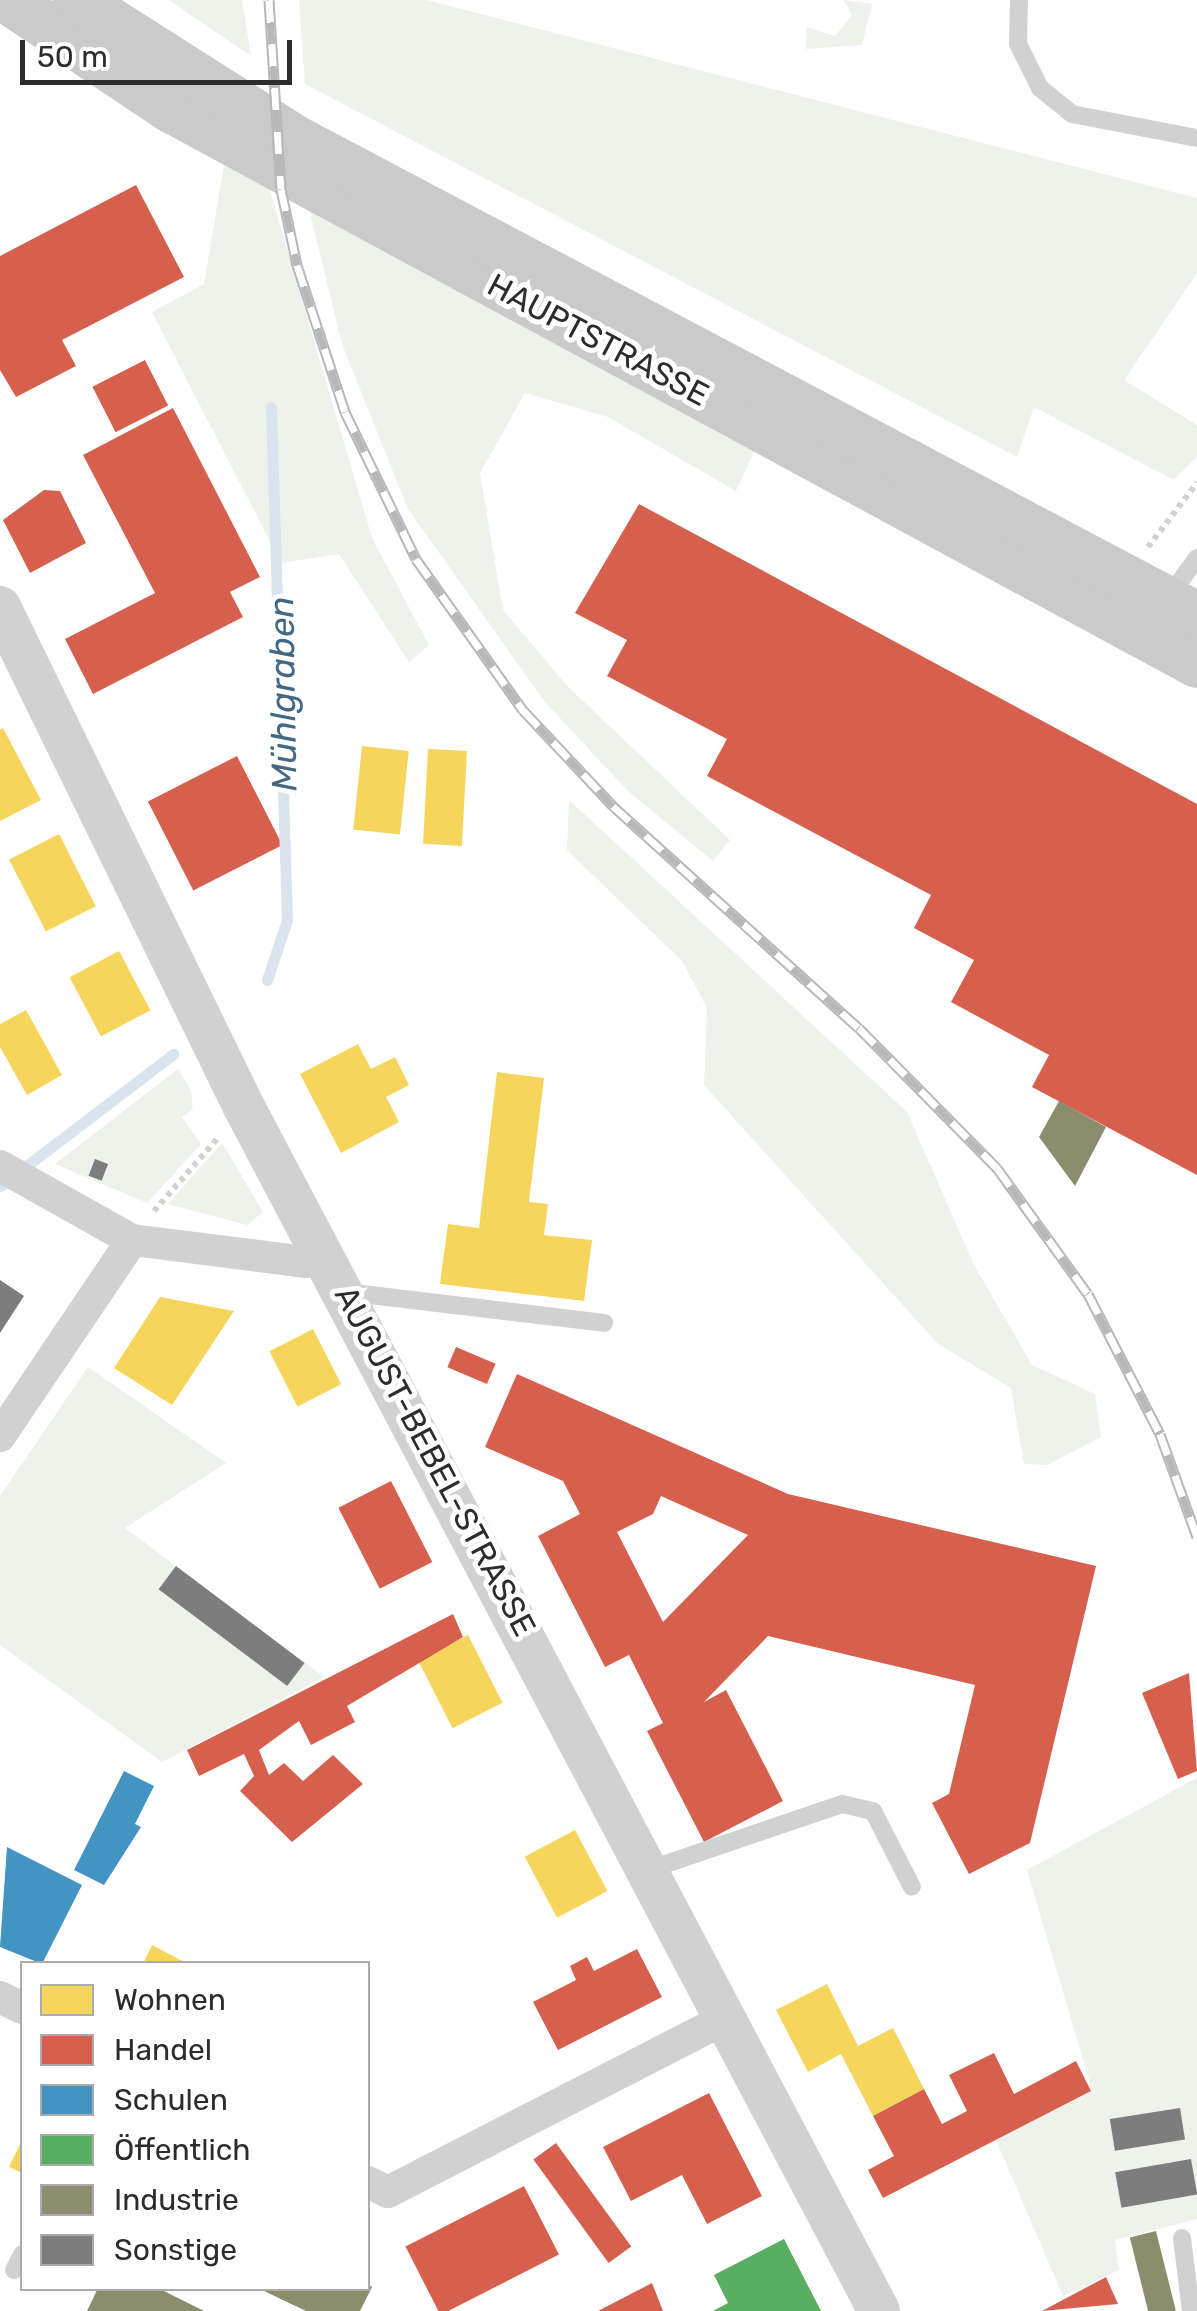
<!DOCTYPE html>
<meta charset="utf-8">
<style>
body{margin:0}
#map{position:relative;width:1197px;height:2311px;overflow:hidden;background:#fff;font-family:Rubik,sans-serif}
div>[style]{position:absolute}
.green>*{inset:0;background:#eef2eb}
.homes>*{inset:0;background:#f6d55c;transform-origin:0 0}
.shops>*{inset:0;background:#d6604d;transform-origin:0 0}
.schools>*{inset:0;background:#4393c3}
.public>*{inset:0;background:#5aae61}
.industry>*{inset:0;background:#8c8c6e;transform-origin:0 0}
.stream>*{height:11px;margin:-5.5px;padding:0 5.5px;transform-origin:5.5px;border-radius:5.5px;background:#d9e4ee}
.building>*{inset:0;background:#7d7d7d;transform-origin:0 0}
.path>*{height:6px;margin-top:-3px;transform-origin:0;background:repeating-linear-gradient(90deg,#d1d1d1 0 5px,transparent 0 10px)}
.service>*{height:18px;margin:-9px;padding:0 9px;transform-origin:9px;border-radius:9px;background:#d1d1d1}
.minor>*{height:32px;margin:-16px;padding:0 16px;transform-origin:16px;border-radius:16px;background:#d1d1d1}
.tertiary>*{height:42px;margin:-21px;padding:0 21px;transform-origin:21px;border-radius:21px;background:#d1d1d1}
.secondary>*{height:48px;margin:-24px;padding:0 24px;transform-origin:24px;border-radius:24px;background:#cacaca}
.rail>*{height:11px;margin-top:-5.5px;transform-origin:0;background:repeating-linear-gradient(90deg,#fff 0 22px,#b8b8b8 0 44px);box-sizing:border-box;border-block:2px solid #b8b8b8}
span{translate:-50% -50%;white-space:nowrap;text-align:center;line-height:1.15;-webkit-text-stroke:10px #fff;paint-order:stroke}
.street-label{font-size:32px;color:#2c2c2c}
.water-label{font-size:35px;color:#446784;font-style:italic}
.legend{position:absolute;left:20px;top:1961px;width:350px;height:330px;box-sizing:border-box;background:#fff;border:2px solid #ababab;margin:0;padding:12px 18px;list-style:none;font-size:30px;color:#2c2c2c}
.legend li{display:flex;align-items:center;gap:20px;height:50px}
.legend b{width:50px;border:2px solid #ababab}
.scale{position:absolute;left:20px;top:40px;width:272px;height:45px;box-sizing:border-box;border:5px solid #2c2c2c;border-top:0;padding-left:12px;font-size:30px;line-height:35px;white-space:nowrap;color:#2c2c2c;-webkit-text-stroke:8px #fff;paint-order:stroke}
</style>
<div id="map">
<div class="green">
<div style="clip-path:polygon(169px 0,242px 0,251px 56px)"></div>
<div style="clip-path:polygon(299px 0,426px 0,1197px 198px,1197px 273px,1124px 380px,1197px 425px,1197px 456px,1174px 480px,1034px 407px,1017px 457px,305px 84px)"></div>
<div style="clip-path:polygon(844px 0,872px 4px,862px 45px,806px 49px,807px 27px,835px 36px,852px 15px)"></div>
<div style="clip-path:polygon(225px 159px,265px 174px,372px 538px,429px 645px,409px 662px,339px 554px,281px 563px,152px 312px,204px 284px)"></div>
<div style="clip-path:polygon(309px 209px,755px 450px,736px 491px,608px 417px,525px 393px,480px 473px,503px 610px,567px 686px,730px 840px,713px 861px,628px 791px,545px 702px,408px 509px,342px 344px)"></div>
<div style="clip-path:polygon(569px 800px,907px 1112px,974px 1265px,1032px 1365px,1095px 1394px,1101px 1437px,1047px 1465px,1024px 1464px,1011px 1388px,938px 1344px,704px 1085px,707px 1008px,682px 961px,567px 850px)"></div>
<div style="clip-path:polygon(178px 1069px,191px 1090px,193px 1109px,182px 1117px,201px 1144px,147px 1203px,55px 1164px)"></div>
<div style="clip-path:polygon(222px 1143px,263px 1212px,247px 1225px,168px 1204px)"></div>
<div style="clip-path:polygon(88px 1367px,226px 1463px,125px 1528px,324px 1677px,162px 1762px,0 1645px,0 1496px)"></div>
<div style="clip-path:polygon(1197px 1778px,1197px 2219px,1115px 2240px,1119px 2270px,1063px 2296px,996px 2140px,1092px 2090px,1027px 1870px)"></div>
</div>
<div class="homes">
<div style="clip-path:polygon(3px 728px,41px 800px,0 821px,0 730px)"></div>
<div style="left:362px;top:746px;width:47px;height:84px;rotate:6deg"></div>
<div style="left:428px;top:749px;width:39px;height:95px;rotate:3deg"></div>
<div style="left:59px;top:834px;width:81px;height:56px;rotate:63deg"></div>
<div style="left:119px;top:951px;width:67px;height:56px;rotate:62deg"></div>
<div style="clip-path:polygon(26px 1010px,62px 1075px,27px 1095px,0 1047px,0 1024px)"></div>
<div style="clip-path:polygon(358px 1044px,371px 1069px,395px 1057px,409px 1085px,386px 1097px,399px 1122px,341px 1153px,300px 1074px)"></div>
<div style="clip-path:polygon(497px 1072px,544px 1078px,529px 1202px,548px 1204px,544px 1235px,592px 1240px,584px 1301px,440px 1284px,448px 1224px,479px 1228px)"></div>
<div style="clip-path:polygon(160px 1297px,234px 1311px,172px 1405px,114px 1368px)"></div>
<div style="left:313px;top:1329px;width:62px;height:49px;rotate:63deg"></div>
<div style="left:468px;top:1635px;width:76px;height:56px;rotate:63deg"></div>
<div style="left:575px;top:1830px;width:69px;height:57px;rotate:62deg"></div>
<div style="clip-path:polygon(152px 1945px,188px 1964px,143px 1964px)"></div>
<div style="clip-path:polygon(827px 1984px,858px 2046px,893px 2028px,924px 2089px,873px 2116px,841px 2054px,808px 2072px,776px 2010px)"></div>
<div style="clip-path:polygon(22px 2140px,22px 2173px,9px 2167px)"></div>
</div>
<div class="shops">
<div style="clip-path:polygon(136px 185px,184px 277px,62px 340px,76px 366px,16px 397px,0 370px,0 256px)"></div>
<div style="left:145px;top:360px;width:51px;height:59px;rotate:63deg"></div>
<div style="clip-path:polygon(173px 408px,260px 577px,230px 592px,243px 617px,93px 694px,65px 639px,155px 593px,83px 455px)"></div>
<div style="clip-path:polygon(44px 490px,60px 491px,86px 543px,30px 573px,3px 520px)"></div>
<div style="clip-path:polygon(639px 504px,1197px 804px,1197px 1175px,1032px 1087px,1049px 1055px,951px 1002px,974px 960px,914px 928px,931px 895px,707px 776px,727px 739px,607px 676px,627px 640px,575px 613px)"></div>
<div style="left:237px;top:756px;width:100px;height:100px;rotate:63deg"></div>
<div style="left:456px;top:1347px;width:43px;height:22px;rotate:23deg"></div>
<div style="clip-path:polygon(evenodd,517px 1374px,788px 1494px,1096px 1566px,1030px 1843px,969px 1874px,932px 1803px,949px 1794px,975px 1685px,768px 1636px,704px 1702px,726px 1690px,783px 1801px,704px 1842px,647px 1731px,663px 1723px,629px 1655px,605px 1667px,538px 1536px,580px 1514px,563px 1481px,485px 1447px,517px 1374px,661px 1496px,748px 1535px,663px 1622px,617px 1532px,653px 1514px,661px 1496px)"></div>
<div style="left:391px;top:1481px;width:91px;height:59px;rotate:63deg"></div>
<div style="clip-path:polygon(453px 1614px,463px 1637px,347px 1706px,355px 1722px,311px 1745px,299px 1721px,259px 1750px,269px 1775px,284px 1763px,303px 1781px,333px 1755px,363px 1784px,292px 1842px,240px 1791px,254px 1776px,244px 1754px,199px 1776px,187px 1750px)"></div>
<div style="clip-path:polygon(1189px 1673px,1197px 1771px,1178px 1779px,1142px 1693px)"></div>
<div style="clip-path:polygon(637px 1949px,662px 1997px,558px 2050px,533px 2002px,576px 1980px,570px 1966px,587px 1957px,594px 1971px)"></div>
<div style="clip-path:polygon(994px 2053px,1014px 2094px,1076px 2061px,1091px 2091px,883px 2198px,868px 2170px,894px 2156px,873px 2116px,924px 2089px,942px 2124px,967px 2111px,949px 2075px)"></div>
<div style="clip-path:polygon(709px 2093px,762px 2196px,707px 2224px,682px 2175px,631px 2201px,603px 2147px)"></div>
<div style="left:556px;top:2143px;width:128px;height:28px;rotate:54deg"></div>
<div style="left:524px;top:2186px;width:77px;height:133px;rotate:63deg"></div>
<div style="clip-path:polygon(1106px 2277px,1118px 2304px,1042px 2311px)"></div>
<div style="clip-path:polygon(652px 2283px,663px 2311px,598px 2311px)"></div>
</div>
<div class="schools">
<div style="clip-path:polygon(124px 1771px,154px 1786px,135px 1824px,141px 1827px,104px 1885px,74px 1870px)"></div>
<div style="clip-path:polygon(7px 1847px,82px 1885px,42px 1964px,0 1947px)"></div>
</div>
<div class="public">
<div style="clip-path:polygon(784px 2239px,821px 2311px,713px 2311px,728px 2303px,714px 2275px)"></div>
</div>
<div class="industry">
<div style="clip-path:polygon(1059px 1101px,1106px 1127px,1075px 1186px,1039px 1137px)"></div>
<div style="left:1156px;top:2231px;width:82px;height:27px;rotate:76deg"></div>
<div style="clip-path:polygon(368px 2284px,372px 2287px,360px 2311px,306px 2311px,264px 2291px)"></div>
<div style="clip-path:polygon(98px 2288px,158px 2288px,204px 2311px,87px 2311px)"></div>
</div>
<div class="stream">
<div style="left:267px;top:980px;width:63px;rotate:-71.6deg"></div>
<div style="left:287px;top:920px;width:513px;rotate:-91.79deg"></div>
<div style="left:0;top:1186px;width:218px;rotate:-37.3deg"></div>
</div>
<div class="building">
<div style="left:95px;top:1159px;width:14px;height:18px;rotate:21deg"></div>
<div style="clip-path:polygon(0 1280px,24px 1296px,0 1333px)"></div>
<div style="left:176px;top:1566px;width:161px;height:29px;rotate:37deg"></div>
<div style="left:1180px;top:2108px;width:32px;height:71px;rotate:81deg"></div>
<div style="left:1191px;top:2159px;width:36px;height:77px;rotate:80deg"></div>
</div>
<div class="path">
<div style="left:1148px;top:547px;width:81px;rotate:-52.6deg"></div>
<div style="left:154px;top:1211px;width:97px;rotate:-48.8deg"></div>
</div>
<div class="service">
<div style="left:1019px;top:0;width:44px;rotate:91.3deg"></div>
<div style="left:1018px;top:44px;width:49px;rotate:63.4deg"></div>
<div style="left:1040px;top:88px;width:41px;rotate:39.1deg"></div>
<div style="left:1072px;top:114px;width:127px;rotate:10.9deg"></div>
<div style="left:1167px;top:599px;width:51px;rotate:-53.8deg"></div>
<div style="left:345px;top:1292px;width:261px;rotate:6.8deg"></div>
<div style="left:651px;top:1869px;width:202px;rotate:-18.8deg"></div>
<div style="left:842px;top:1804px;width:32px;rotate:13deg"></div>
<div style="left:873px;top:1811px;width:85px;rotate:62.8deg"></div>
<div style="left:1182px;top:2238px;width:74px;rotate:83deg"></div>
<div style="left:14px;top:2270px;width:18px;rotate:-63deg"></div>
</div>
<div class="minor">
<div style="left:0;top:1166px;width:151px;rotate:29.3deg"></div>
<div style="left:132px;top:1240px;width:174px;rotate:7.2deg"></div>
<div style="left:305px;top:1262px;width:21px;rotate:-25deg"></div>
<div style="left:0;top:1436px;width:236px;rotate:-56deg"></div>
<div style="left:0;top:1997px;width:25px;rotate:27deg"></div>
<div style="left:368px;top:2182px;width:22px;rotate:27deg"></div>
<div style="left:388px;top:2192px;width:382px;rotate:-27.2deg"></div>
</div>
<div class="tertiary">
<div style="left:0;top:607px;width:556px;rotate:63.99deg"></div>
<div style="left:244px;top:1107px;width:1361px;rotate:62.19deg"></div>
</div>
<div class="secondary">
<div style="left:8px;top:0;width:196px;rotate:33.8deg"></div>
<div style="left:171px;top:109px;width:1166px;rotate:28.41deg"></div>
<div style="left:77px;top:0;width:261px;rotate:32.5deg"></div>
<div style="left:297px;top:140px;width:1018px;rotate:27.87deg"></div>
</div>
<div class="rail">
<div style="left:269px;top:0;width:189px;rotate:86.4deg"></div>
<div style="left:281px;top:189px;width:78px;rotate:78.1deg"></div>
<div style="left:297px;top:265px;width:155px;rotate:71.9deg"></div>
<div style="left:345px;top:412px;width:163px;rotate:64.2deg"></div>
<div style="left:416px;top:559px;width:185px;rotate:54.7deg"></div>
<div style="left:523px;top:710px;width:132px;rotate:46.8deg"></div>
<div style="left:613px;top:806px;width:331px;rotate:42.1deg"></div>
<div style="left:859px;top:1028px;width:197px;rotate:45.4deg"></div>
<div style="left:997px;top:1168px;width:155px;rotate:54.2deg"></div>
<div style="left:1088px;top:1294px;width:157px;rotate:62.8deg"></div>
<div style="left:1160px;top:1434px;width:109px;rotate:70.2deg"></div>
</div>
<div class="street-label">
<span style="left:598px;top:340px;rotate:28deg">HAUPTSTRASSE</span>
<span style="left:435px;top:1461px;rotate:62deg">AUGUST-BEBEL-STRASSE</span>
</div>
<div class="water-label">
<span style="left:283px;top:694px;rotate:-91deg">Mühlgraben</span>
</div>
<ul class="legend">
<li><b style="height:28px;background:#f6d55c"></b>Wohnen</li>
<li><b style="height:28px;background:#d6604d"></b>Handel</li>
<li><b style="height:28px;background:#4393c3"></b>Schulen</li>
<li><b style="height:28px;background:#5aae61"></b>Öffentlich</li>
<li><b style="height:28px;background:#8c8c6e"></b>Industrie</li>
<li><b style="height:28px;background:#7d7d7d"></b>Sonstige</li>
</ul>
<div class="scale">50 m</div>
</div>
